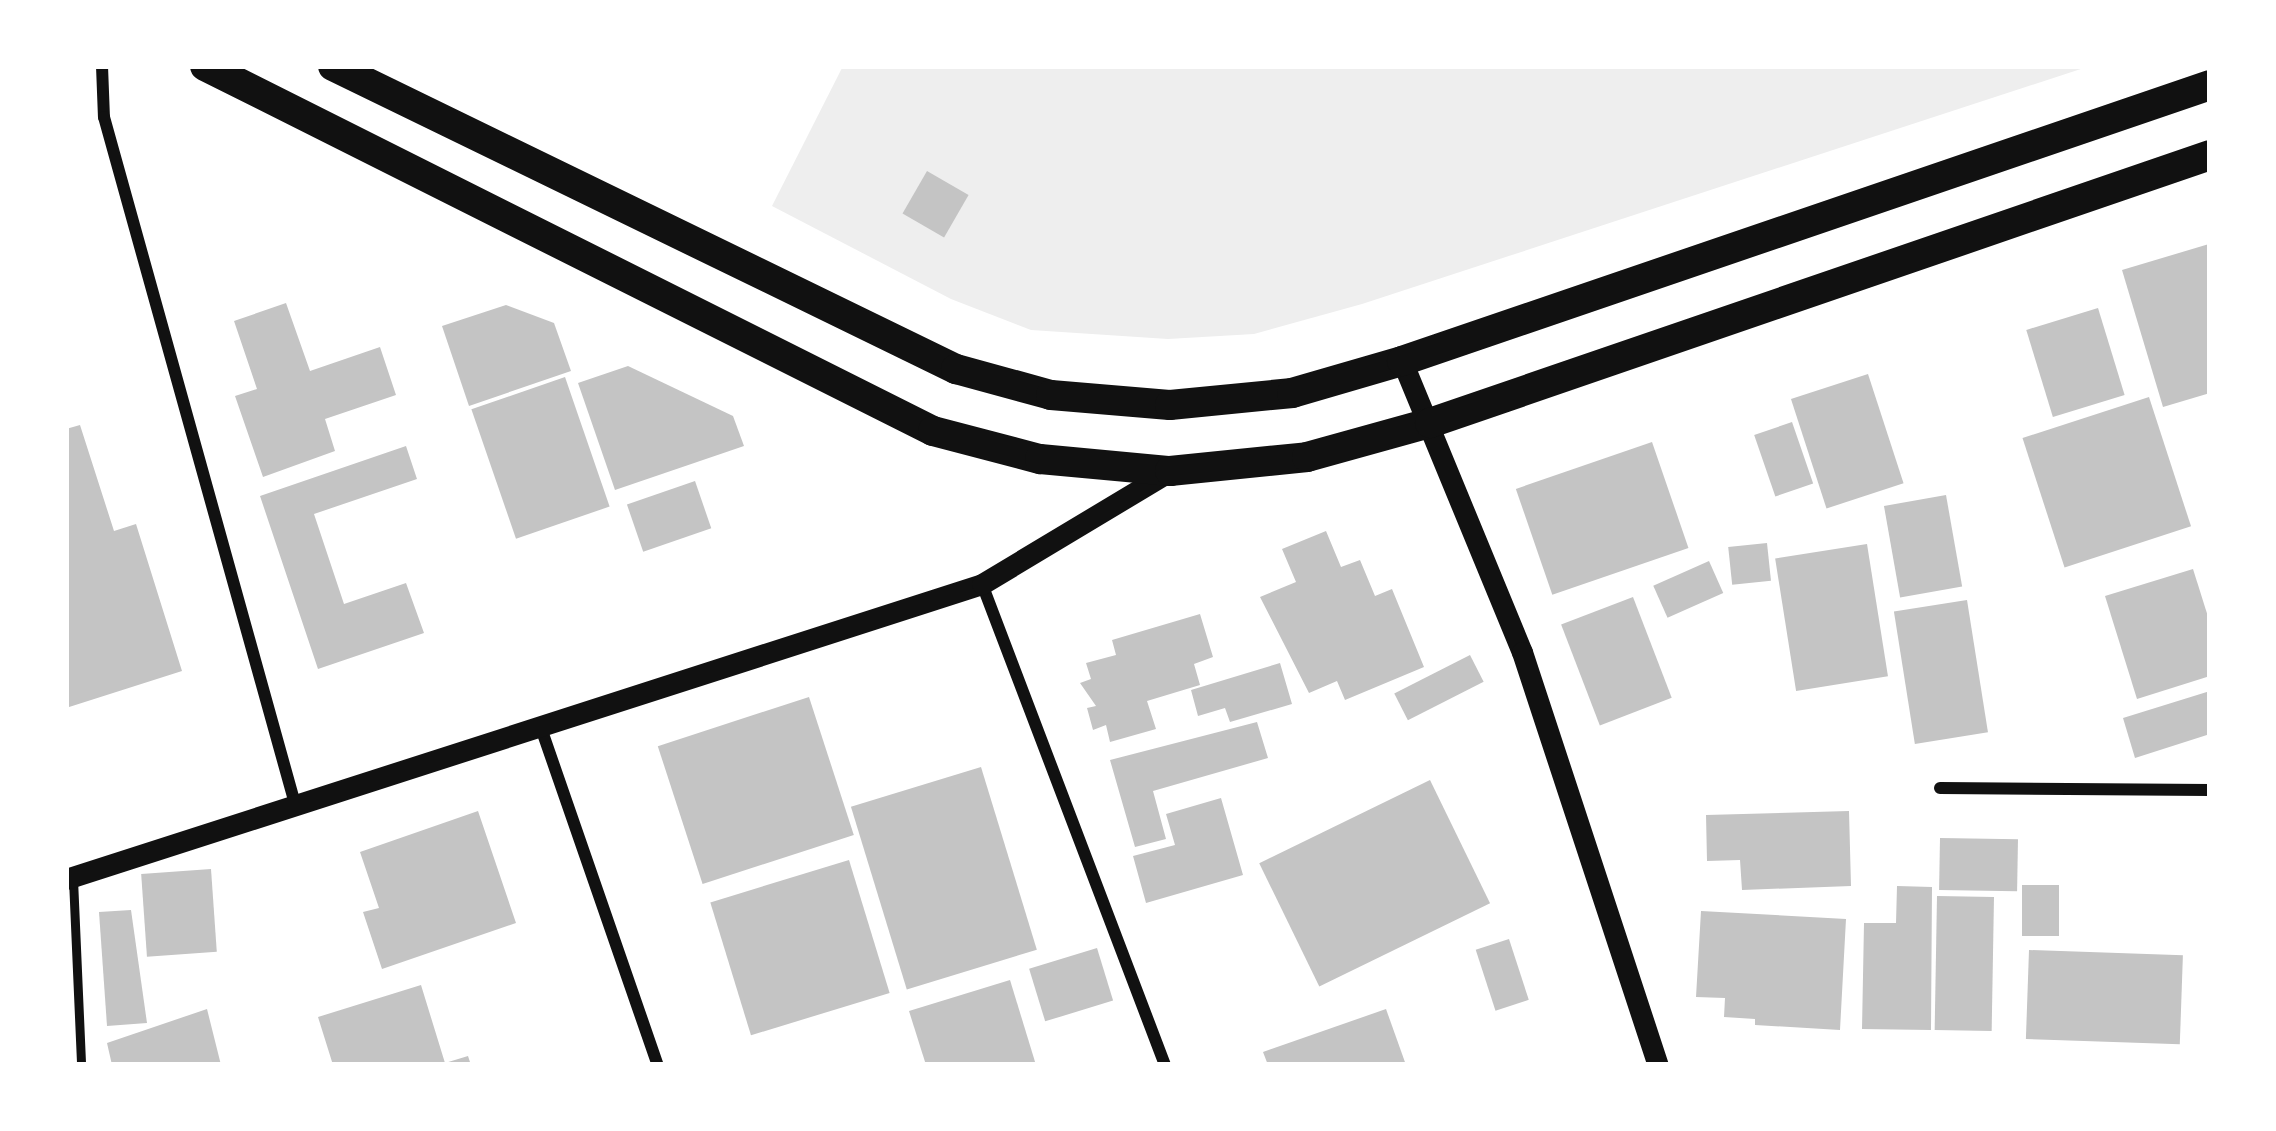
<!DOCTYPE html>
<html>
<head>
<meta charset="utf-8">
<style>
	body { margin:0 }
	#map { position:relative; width:2276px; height:1131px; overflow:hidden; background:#fff; font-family:Signika,sans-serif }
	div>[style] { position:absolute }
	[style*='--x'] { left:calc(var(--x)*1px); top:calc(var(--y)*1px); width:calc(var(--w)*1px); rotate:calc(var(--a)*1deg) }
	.green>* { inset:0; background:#eee }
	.building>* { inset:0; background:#c4c4c4; transform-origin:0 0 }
	.service>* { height:9px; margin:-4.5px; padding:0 4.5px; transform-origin:4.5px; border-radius:4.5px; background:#111 }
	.minor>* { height:12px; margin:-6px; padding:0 6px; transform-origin:6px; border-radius:6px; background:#111 }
	.tertiary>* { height:21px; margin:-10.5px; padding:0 10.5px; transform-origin:10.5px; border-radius:10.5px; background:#111 }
	.primary>* { height:30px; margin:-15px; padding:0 15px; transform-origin:15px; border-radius:15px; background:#111 }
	span { translate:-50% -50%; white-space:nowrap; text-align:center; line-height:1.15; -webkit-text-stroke:10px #fff; paint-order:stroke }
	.frame { position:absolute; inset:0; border:69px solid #fff; pointer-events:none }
</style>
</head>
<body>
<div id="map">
	<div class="green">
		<i style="clip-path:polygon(843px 66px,2090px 66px,1362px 304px,1254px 334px,1168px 339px,1031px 330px,951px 299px,772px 206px)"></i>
	</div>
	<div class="building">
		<i style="left:927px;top:171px;width:48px;height:49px;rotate:30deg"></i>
		<i style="clip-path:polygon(2209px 244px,2210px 393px,2163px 407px,2122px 270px)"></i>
		<i style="clip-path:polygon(286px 303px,310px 371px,380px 347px,396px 395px,325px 419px,335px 451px,263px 477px,235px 396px,257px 389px,234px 321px)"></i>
		<i style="clip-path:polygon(506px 305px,554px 323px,571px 371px,469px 406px,442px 326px)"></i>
		<i style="left:2098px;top:308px;width:91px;height:75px;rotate:73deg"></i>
		<i style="clip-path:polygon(628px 366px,733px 416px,744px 446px,615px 490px,578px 383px)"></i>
		<i style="left:1868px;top:374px;width:115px;height:81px;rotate:72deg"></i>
		<i style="left:565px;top:377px;width:137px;height:99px;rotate:71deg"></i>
		<i style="left:2149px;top:397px;width:136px;height:133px;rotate:72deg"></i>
		<i style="left:1792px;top:422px;width:65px;height:40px;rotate:71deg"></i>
		<i style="clip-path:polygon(80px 425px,114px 531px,136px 524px,182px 671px,66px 708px,66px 429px)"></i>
		<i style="left:1652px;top:442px;width:112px;height:144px;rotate:71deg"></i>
		<i style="clip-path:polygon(406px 446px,417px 479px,314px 514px,344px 604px,406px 583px,424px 633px,318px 669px,260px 496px)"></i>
		<i style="left:695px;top:481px;width:50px;height:72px;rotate:71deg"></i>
		<i style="left:1946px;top:495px;width:93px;height:63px;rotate:80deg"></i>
		<i style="clip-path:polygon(1326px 531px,1341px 567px,1360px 560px,1375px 596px,1392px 589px,1424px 667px,1345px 700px,1337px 681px,1309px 693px,1260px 597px,1296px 582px,1282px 549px)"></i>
		<i style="left:1767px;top:543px;width:38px;height:39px;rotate:84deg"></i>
		<i style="left:1867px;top:544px;width:134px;height:93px;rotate:81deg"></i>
		<i style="left:1709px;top:561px;width:35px;height:61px;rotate:66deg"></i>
		<i style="clip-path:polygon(2193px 569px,2210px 623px,2210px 676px,2137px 699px,2105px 596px)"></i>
		<i style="left:1633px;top:597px;width:108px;height:77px;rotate:69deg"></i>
		<i style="left:1967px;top:600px;width:134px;height:74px;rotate:81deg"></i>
		<i style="clip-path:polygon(1200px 614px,1213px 657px,1194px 664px,1200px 685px,1147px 701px,1156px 729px,1110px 742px,1106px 725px,1093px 730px,1087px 708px,1096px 706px,1080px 683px,1091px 679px,1086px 663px,1116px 655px,1112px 640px)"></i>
		<i style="left:1470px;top:655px;width:30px;height:85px;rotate:63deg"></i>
		<i style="clip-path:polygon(1280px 663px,1292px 704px,1230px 722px,1225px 708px,1198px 716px,1191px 690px)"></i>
		<i style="clip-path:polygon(2210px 691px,2210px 734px,2135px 758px,2123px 718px)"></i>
		<i style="left:809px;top:697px;width:145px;height:159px;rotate:72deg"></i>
		<i style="clip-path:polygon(1257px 722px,1268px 758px,1153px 791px,1166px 839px,1135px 847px,1110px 760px)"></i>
		<i style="left:981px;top:767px;width:191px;height:136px;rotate:73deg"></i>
		<i style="left:1430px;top:780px;width:137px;height:190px;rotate:64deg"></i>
		<i style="clip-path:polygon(1221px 798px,1243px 875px,1146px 903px,1133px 856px,1175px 845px,1166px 814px)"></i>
		<i style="clip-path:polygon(478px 811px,516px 923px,382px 969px,363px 912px,379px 908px,360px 852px)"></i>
		<i style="clip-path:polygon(1849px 811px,1851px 886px,1742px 890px,1740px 860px,1707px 861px,1706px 815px)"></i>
		<i style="left:1940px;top:838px;width:78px;height:52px;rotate:1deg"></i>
		<i style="left:849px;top:860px;width:139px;height:145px;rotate:73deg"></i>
		<i style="left:211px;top:869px;width:83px;height:70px;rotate:86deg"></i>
		<i style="left:2022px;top:885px;width:37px;height:51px"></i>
		<i style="clip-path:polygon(1897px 886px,1932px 887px,1931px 1030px,1862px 1029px,1864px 923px,1896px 923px)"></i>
		<i style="left:1937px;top:896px;width:57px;height:134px;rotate:1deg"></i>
		<i style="clip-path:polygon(131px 910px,147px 1023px,107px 1026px,99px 912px)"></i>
		<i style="clip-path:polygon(1701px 911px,1846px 919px,1840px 1030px,1755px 1025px,1755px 1019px,1724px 1017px,1725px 998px,1696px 997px)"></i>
		<i style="left:1509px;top:939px;width:64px;height:35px;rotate:72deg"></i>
		<i style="left:1097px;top:948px;width:55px;height:71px;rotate:73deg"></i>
		<i style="left:2029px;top:950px;width:154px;height:89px;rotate:2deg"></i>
		<i style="clip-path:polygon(1010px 980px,1036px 1065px,926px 1065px,909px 1011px)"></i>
		<i style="clip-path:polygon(421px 985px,445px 1063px,468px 1056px,471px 1065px,333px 1065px,318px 1017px)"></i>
		<i style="clip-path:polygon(207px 1009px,221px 1065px,112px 1065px,107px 1043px)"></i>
		<i style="clip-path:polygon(1386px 1009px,1406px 1065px,1268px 1065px,1263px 1052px)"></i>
	</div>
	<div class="service">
		<i style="--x:73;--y:879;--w:186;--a:87.5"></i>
	</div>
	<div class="minor">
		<i style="--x:102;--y:66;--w:51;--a:87.8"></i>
		<i style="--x:104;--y:117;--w:713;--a:74.46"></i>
		<i style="--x:982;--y:584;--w:515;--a:69.17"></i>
		<i style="--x:541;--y:728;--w:357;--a:70.9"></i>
		<i style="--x:1940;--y:788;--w:270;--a:0.4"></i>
	</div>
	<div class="tertiary">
		<i style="--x:1402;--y:361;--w:315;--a:67.6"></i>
		<i style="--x:1522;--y:652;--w:435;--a:71.8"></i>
		<i style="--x:66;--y:879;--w:962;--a:-17.85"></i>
		<i style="--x:982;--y:584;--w:219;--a:-31"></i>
	</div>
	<div class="primary">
		<i style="--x:205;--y:66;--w:814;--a:26.63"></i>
		<i style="--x:933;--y:431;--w:111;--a:14.7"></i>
		<i style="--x:1040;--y:459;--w:131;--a:5.3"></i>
		<i style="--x:1170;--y:471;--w:138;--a:-5.8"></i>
		<i style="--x:1307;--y:457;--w:128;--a:-15.5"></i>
		<i style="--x:1430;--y:423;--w:825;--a:-18.96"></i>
		<i style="--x:333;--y:66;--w:693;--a:25.94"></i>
		<i style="--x:956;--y:369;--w:98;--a:15.3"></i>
		<i style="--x:1051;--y:395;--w:119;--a:4.8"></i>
		<i style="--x:1170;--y:405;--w:123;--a:-5.6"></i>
		<i style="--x:1292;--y:393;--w:115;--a:-16.2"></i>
		<i style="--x:1402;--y:361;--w:854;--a:-18.86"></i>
	</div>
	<div class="frame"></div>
</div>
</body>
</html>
